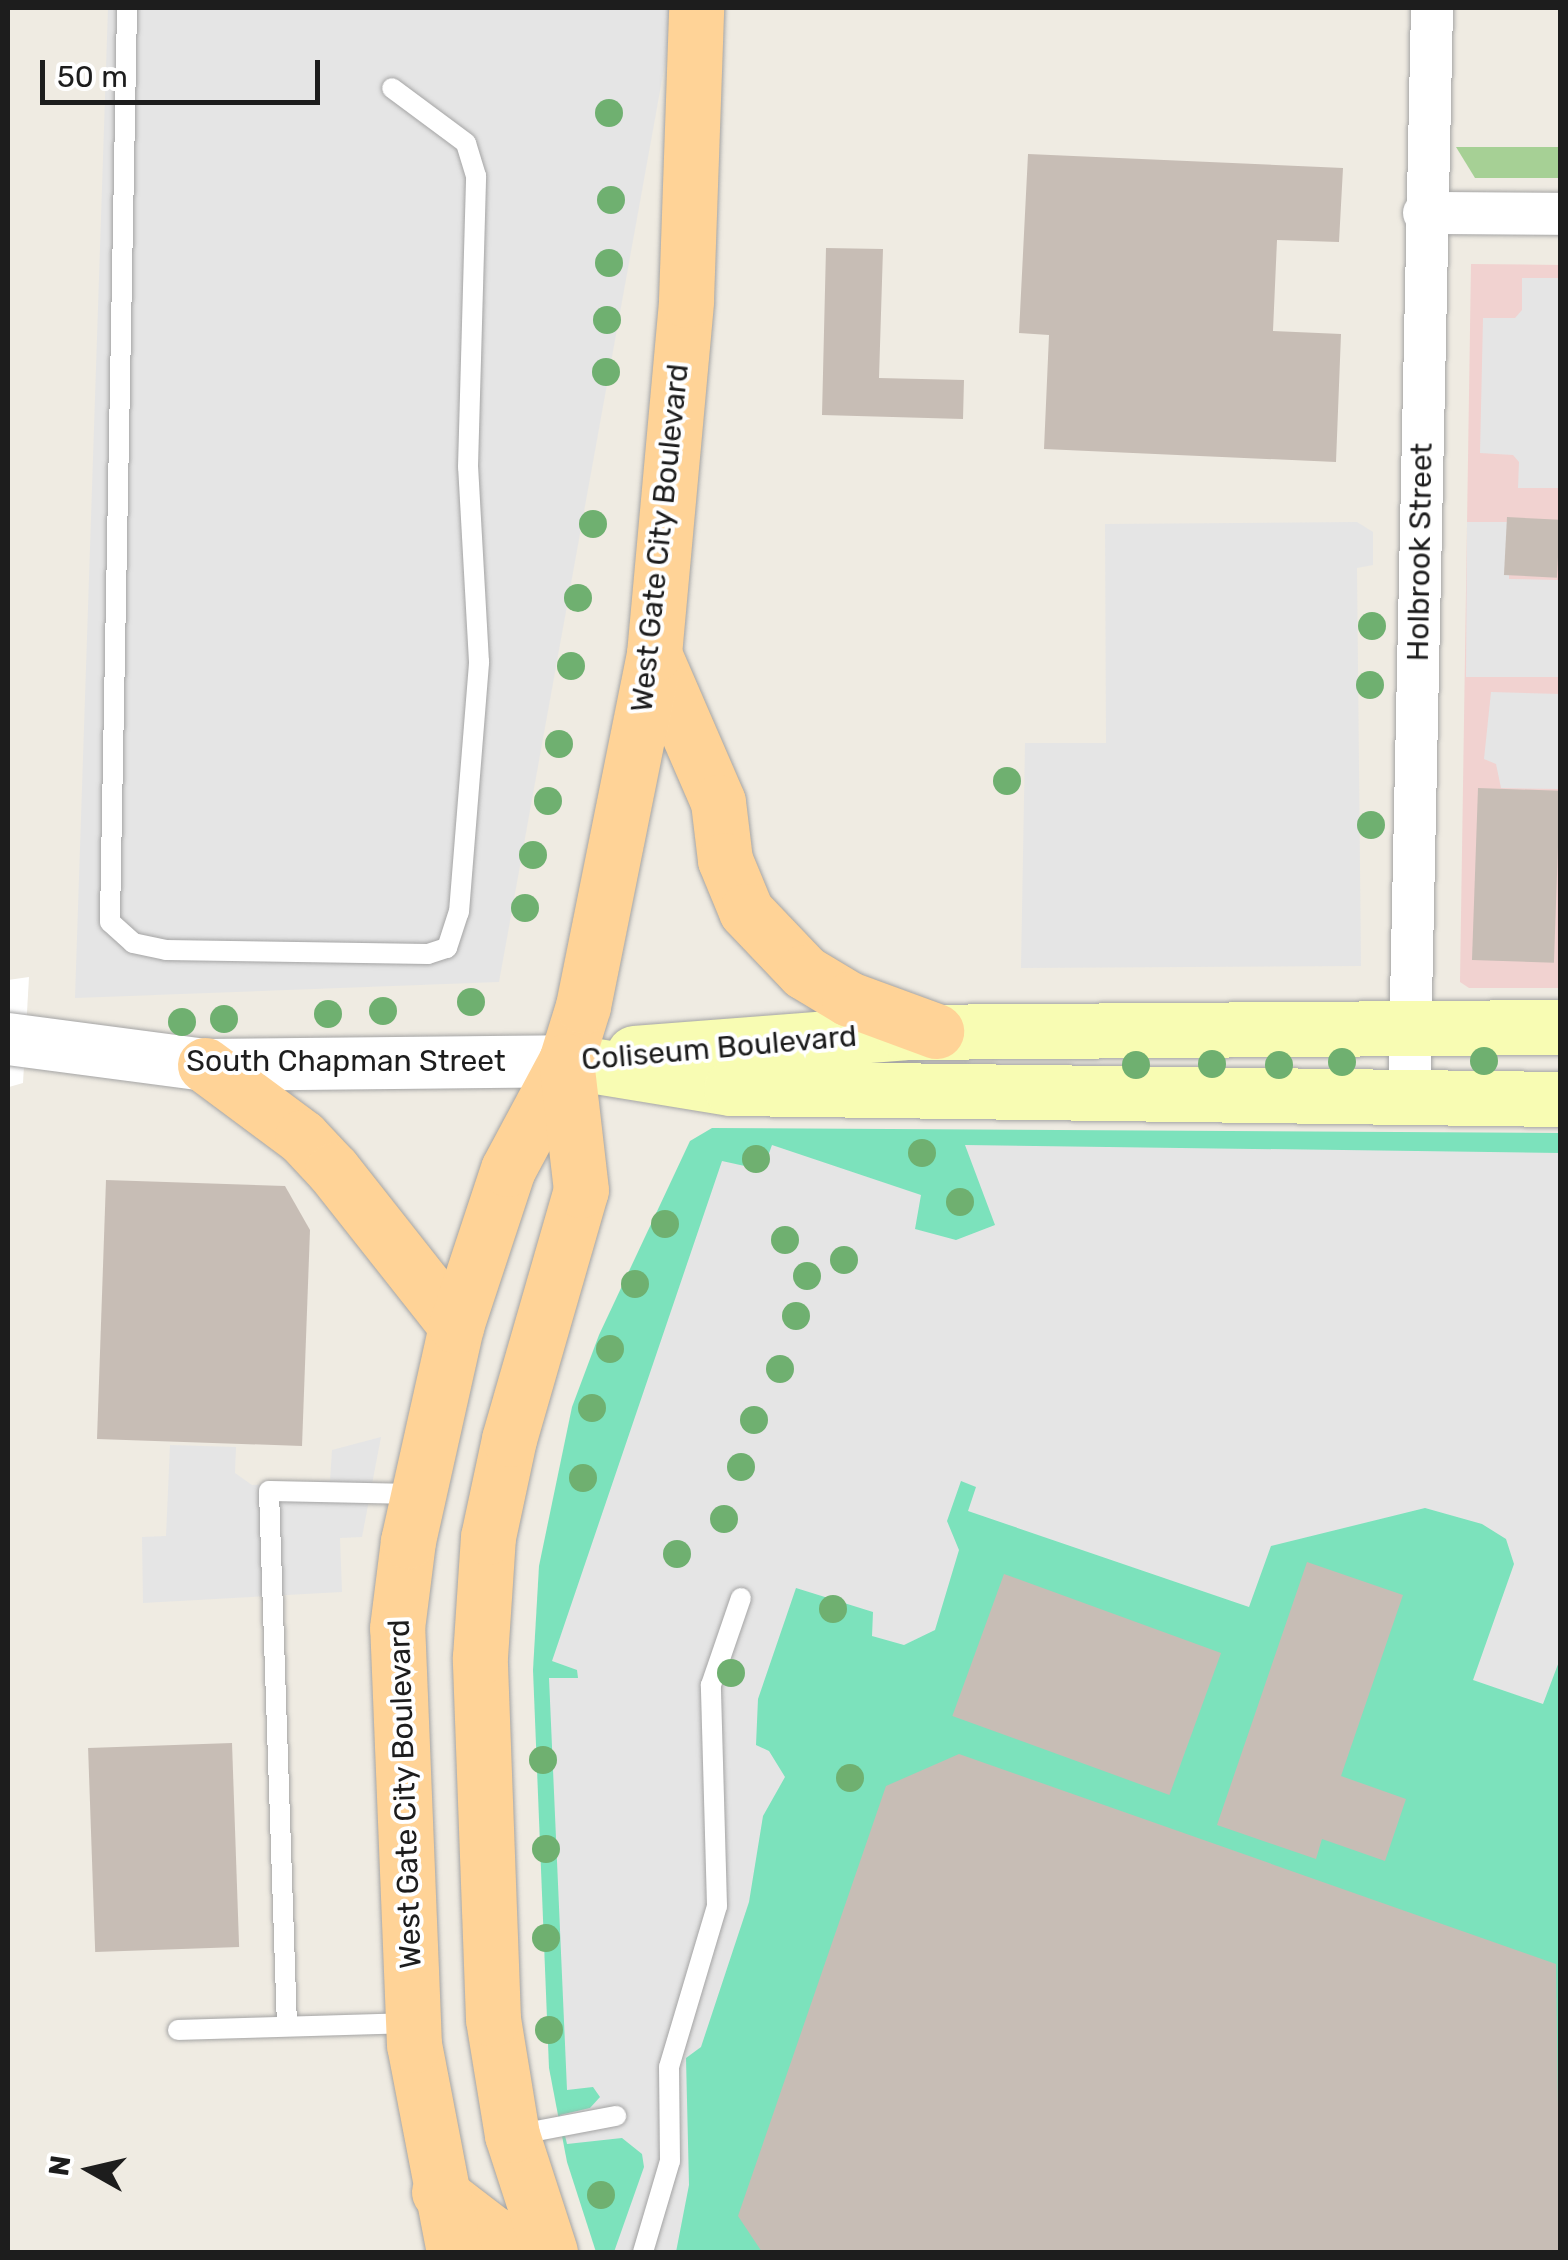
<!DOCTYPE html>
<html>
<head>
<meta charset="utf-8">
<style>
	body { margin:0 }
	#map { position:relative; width:1568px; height:2260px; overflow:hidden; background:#efebe2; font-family:Rubik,sans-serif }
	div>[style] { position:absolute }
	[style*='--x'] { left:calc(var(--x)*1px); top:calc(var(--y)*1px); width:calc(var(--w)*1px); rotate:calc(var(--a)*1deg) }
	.commercial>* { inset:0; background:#f1d2d0 }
	.forest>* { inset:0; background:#a6d095 }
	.pitch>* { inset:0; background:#7ce2bc }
	.parking>* { inset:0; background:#e5e5e5 }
	.pier>* { inset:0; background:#fff }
	.building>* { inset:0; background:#c7bdb5; transform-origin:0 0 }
	.roads { filter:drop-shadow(0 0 2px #a4a4a4) drop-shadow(0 0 2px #a4a4a4) }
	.service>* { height:20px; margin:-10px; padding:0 10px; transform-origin:10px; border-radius:10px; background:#fff }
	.minor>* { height:42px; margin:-21px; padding:0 21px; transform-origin:21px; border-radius:21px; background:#fff }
	.tertiary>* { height:52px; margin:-26px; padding:0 26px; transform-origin:26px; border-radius:26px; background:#fff }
	.secondary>* { height:55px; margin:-27.5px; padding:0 27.5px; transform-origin:27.5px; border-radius:27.5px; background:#f8fcb3 }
	.primary>* { height:55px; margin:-27.5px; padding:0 27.5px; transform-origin:27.5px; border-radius:27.5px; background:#ffd397 }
	.trees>* { width:28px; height:28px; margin:-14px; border-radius:50%; background:#6fb070 }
	span { translate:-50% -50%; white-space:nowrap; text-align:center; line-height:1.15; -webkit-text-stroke:8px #fff; paint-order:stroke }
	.street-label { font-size:30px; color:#1d1d1d }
	.frame { position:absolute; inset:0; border:10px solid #1d1d1d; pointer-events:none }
	.north { position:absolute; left:40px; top:2120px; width:100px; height:100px; -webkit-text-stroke:8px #fff; paint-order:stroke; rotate:278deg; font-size:28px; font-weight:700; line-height:40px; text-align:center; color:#1d1d1d }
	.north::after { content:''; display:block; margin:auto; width:35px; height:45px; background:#1d1d1d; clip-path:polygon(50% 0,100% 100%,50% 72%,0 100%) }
	.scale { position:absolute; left:40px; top:60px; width:280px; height:45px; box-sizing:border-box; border:5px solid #1d1d1d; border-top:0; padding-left:12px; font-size:30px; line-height:35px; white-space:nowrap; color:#1d1d1d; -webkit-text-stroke:8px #fff; paint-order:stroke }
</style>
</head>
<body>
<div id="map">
	<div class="commercial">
		<i style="clip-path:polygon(1471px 264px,1560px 265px,1560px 988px,1469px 988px,1460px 982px)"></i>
	</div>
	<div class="forest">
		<i style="clip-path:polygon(1456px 147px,1560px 147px,1560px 178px,1475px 178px)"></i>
	</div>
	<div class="pitch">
		<i style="clip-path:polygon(712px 1128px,1560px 1133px,1560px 2252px,596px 2252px,567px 2162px,549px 2068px,533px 1670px,539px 1566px,572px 1407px,599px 1335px,690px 1141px)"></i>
	</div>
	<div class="parking">
		<i style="clip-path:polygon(108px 8px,675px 8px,499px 982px,75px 998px)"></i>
		<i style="clip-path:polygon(1522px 278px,1560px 278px,1560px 488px,1518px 488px,1519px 462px,1513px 455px,1480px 453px,1483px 318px,1515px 318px,1522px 310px)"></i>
		<i style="clip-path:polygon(1357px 522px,1373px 532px,1373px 565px,1357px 568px,1361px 966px,1021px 968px,1025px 743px,1106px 743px,1105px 524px)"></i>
		<i style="clip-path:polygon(1467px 522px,1510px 522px,1509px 579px,1560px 580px,1560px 677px,1466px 677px)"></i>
		<i style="clip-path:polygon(1491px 692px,1560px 694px,1560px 789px,1501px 788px,1496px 764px,1484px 759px)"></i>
		<i style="clip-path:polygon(772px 1145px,921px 1195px,915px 1229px,956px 1240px,995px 1225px,965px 1145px,1560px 1153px,1560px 1659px,1543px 1704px,1473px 1680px,1514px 1564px,1506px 1539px,1482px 1524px,1425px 1508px,1271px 1546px,1249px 1607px,968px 1511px,976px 1487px,961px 1481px,947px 1521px,959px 1550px,935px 1630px,904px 1645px,872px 1636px,873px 1612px,796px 1588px,758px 1699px,756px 1745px,769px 1751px,785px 1777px,763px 1816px,749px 1902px,701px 2047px,686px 2058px,689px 2185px,676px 2252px,614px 2252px,644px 2167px,642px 2154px,622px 2138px,567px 2144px,560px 2115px,590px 2108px,600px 2097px,593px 2087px,567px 2090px,549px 1678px,578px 1678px,577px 1670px,552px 1661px,722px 1161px,763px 1170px)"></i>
		<i style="clip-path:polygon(381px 1437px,362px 1537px,340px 1538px,342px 1592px,143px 1603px,142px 1537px,166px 1536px,170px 1445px,236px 1447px,235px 1473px,252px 1485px,330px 1481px,332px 1450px)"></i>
	</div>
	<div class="pier">
		<i style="clip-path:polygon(29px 977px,23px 1083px,9px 1087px,8px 980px)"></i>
	</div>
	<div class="building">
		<i style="clip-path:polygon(1028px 154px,1343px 168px,1339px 242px,1277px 240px,1273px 331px,1341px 334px,1336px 462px,1044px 449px,1049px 335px,1019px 333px)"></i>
		<i style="clip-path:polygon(826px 248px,883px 249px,879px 378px,964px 380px,963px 419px,822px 415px)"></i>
		<i style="left:1507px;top:517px;width:53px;height:58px;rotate:3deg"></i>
		<i style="left:1478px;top:788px;width:82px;height:172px;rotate:2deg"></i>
		<i style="clip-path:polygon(106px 1180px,285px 1186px,310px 1230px,302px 1446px,97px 1439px)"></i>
		<i style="clip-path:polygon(1307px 1562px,1403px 1595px,1341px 1776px,1406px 1799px,1385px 1861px,1322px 1839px,1316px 1859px,1217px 1825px)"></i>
		<i style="left:1004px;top:1574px;width:231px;height:151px;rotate:20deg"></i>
		<i style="left:232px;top:1743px;width:204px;height:144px;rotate:88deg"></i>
		<i style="clip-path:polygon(959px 1754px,1556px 1964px,1560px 2252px,762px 2252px,738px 2216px,886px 1786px)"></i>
	</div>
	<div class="roads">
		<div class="service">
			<i style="--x:127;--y:8;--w:914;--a:91.07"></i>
			<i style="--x:110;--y:922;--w:31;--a:42"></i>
			<i style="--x:133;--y:943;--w:34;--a:12"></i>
			<i style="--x:166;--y:950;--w:262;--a:0.9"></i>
			<i style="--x:428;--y:954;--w:20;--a:-18"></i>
			<i style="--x:447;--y:948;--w:38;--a:-72"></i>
			<i style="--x:459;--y:912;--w:251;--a:-85.4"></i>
			<i style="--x:479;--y:662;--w:195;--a:-93.2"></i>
			<i style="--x:468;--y:467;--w:291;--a:-88.4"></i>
			<i style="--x:476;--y:176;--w:34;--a:-107"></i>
			<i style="--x:466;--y:143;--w:92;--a:-143.4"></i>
			<i style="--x:287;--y:2026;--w:535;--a:-91.93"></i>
			<i style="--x:269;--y:1491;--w:147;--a:1.2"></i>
			<i style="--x:178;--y:2030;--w:233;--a:-1.7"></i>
			<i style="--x:515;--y:2135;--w:103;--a:-10.7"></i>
			<i style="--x:643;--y:2252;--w:95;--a:-73.5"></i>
			<i style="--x:670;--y:2161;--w:94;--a:-90.6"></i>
			<i style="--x:669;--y:2067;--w:168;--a:-73.4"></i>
			<i style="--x:717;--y:1906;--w:221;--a:-91.6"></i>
			<i style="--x:711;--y:1685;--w:92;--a:-71"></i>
		</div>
		<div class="minor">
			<i style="--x:1424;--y:213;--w:136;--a:0.4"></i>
			<i style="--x:1409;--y:1096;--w:1088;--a:-88.79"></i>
		</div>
		<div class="tertiary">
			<i style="--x:8;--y:1039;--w:199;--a:7.5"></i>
			<i style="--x:205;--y:1065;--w:361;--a:-0.6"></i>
		</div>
		<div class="secondary">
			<i style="--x:634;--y:1053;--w:271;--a:-4.4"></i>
			<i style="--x:904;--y:1032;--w:656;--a:-0.44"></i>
			<i style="--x:566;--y:1061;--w:167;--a:9.3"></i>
			<i style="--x:731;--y:1088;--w:829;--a:0.76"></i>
		</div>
		<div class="primary">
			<i style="--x:654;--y:654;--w:161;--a:66.6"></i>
			<i style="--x:718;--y:802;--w:58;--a:83.1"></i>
			<i style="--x:725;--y:860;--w:55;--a:67.6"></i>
			<i style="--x:746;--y:911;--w:84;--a:46.4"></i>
			<i style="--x:804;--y:972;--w:52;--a:31"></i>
			<i style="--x:849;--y:999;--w:93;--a:20.2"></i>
			<i style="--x:205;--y:1065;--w:121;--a:36.6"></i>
			<i style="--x:302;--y:1137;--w:45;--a:46.8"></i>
			<i style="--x:333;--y:1170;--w:199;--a:51.7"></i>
			<i style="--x:439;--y:2192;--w:66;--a:37.6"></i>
			<i style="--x:491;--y:2232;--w:21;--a:71"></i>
			<i style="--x:454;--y:2252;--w:211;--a:-100.9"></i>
			<i style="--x:414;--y:2045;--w:417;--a:-92.3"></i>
			<i style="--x:397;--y:1628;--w:88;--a:-82.8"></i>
			<i style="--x:408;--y:1541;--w:220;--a:-77.4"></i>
			<i style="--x:456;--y:1326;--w:165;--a:-71.7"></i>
			<i style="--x:508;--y:1169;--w:123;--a:-61.8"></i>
			<i style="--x:566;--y:1061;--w:58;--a:-72.8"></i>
			<i style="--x:583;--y:1006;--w:359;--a:-78.6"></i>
			<i style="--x:654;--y:654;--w:355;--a:-84.8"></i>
			<i style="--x:686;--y:300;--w:292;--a:-88"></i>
			<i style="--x:550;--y:2252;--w:123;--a:-108"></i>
			<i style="--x:512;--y:2135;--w:118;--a:-99.3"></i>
			<i style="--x:493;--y:2019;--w:362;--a:-92.1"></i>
			<i style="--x:480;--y:1657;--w:120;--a:-86.2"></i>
			<i style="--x:488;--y:1537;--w:100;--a:-77.9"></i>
			<i style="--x:509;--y:1439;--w:259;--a:-73.9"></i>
			<i style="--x:581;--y:1190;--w:130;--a:-96.6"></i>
		</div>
	</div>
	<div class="trees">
		<i style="left:609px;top:113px"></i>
		<i style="left:611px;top:200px"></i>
		<i style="left:609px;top:263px"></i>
		<i style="left:607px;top:320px"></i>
		<i style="left:606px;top:372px"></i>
		<i style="left:593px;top:524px"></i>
		<i style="left:578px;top:598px"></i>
		<i style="left:1372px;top:626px"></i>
		<i style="left:571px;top:666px"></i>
		<i style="left:1370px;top:685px"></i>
		<i style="left:559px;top:744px"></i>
		<i style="left:1007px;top:781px"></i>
		<i style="left:548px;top:801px"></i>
		<i style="left:1371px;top:825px"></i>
		<i style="left:533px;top:855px"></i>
		<i style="left:525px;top:908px"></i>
		<i style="left:471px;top:1002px"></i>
		<i style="left:383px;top:1011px"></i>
		<i style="left:328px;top:1014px"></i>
		<i style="left:224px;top:1019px"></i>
		<i style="left:182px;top:1022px"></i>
		<i style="left:1484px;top:1061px"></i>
		<i style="left:1342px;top:1062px"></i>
		<i style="left:1212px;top:1064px"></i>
		<i style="left:1136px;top:1065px"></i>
		<i style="left:1279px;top:1065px"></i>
		<i style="left:922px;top:1153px"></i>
		<i style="left:756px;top:1159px"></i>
		<i style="left:960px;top:1202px"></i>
		<i style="left:665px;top:1224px"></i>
		<i style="left:785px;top:1240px"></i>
		<i style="left:844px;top:1260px"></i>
		<i style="left:807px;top:1276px"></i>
		<i style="left:635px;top:1284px"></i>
		<i style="left:796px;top:1316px"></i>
		<i style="left:610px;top:1349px"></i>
		<i style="left:780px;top:1369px"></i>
		<i style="left:592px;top:1408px"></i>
		<i style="left:754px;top:1420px"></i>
		<i style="left:741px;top:1467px"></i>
		<i style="left:583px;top:1478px"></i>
		<i style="left:724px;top:1519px"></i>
		<i style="left:677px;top:1554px"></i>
		<i style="left:833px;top:1609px"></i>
		<i style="left:731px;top:1673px"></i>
		<i style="left:543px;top:1760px"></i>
		<i style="left:850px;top:1778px"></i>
		<i style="left:546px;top:1849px"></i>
		<i style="left:546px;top:1938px"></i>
		<i style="left:549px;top:2030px"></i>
		<i style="left:601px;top:2195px"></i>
	</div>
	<div class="street-label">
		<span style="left:660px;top:538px;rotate:-84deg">West Gate City Boulevard</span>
		<span style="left:1420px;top:552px;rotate:-89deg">Holbrook Street</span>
		<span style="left:719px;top:1048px;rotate:-5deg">Coliseum Boulevard</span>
		<span style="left:346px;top:1061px">South Chapman Street</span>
		<span style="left:405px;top:1794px;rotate:-92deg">West Gate City Boulevard</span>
	</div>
	<div class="frame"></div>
	<div class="north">N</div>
	<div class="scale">50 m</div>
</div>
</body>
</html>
